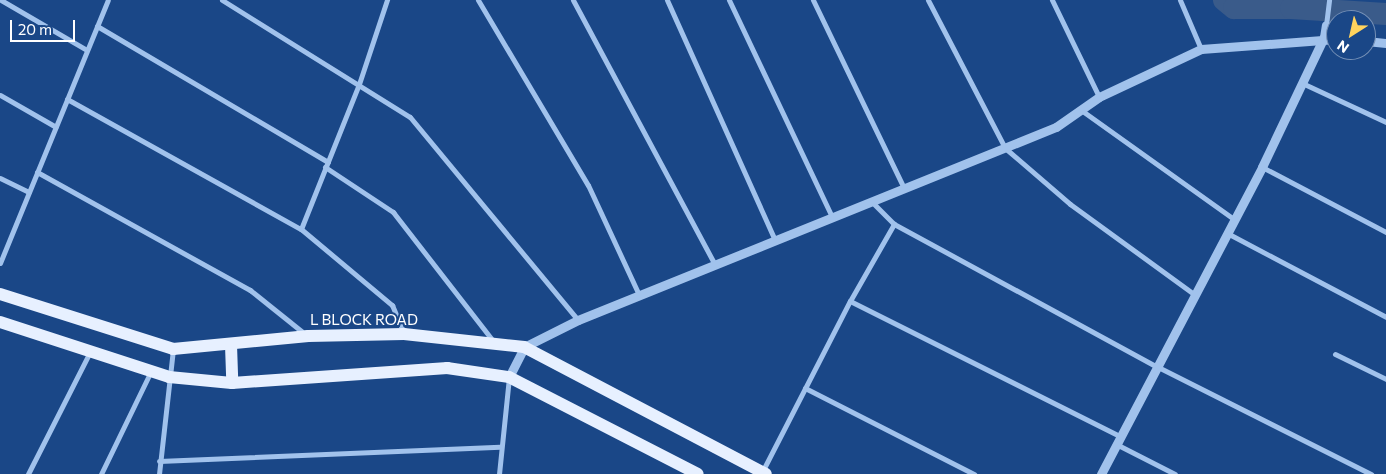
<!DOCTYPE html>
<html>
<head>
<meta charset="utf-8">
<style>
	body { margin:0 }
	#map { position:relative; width:1386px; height:474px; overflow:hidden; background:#1a4787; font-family:Commissioner,sans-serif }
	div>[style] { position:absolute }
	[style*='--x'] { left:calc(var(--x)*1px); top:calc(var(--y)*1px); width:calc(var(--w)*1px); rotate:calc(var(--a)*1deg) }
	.canal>* { height:22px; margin:-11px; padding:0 11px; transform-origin:11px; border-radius:11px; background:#3a5b8a }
	.minor>* { height:5px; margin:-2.5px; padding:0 2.5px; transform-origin:2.5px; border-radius:2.5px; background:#a1c2ec }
	.tertiary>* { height:9px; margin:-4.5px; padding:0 4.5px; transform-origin:4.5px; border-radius:4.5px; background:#a1c2ec }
	.primary>* { height:12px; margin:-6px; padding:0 6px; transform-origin:6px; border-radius:6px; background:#e7f0ff }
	span { translate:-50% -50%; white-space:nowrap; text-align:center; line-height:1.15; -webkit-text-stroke:4px #1a4787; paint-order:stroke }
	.street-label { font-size:15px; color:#fff }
	.north { position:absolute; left:1326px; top:10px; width:50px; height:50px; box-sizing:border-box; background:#1a4787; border:1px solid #7691b7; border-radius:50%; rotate:215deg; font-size:14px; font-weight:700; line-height:20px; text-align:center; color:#fff }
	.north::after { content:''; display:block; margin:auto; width:18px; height:22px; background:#ffd35d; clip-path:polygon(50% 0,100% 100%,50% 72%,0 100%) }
	.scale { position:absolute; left:10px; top:20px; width:65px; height:22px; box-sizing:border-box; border:2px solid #fff; border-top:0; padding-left:6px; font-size:15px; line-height:18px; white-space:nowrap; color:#fff; -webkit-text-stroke:4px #1a4787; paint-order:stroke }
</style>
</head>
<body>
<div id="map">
	<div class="canal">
		<i style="--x:1224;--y:0;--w:13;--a:39"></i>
		<i style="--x:1234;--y:8;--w:57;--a:0"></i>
		<i style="--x:1291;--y:8;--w:95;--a:3.6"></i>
	</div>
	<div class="minor">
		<i style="--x:1;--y:0;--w:99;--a:30.2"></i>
		<i style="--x:222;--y:0;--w:221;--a:31.9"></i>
		<i style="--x:410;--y:117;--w:264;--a:50.4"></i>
		<i style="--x:478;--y:0;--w:215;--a:59.3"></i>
		<i style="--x:588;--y:185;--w:121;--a:65.1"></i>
		<i style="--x:573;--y:0;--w:301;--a:61.8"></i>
		<i style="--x:667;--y:0;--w:263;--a:65.8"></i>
		<i style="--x:729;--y:0;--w:240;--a:64.6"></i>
		<i style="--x:813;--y:0;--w:209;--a:64.2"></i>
		<i style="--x:928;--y:0;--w:167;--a:62.5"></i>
		<i style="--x:1005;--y:148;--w:86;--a:40.7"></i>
		<i style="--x:1070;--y:204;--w:153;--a:36"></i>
		<i style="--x:1052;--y:0;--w:108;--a:64.1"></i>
		<i style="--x:1180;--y:0;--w:53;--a:66.8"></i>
		<i style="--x:1326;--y:25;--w:25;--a:-83"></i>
		<i style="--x:97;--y:26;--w:268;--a:30.5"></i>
		<i style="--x:1302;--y:83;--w:93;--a:24.9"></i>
		<i style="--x:0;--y:95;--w:64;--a:29.7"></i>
		<i style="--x:67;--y:99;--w:268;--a:29.1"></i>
		<i style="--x:301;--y:229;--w:119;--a:39.9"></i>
		<i style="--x:392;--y:305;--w:30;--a:67"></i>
		<i style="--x:1081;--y:110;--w:188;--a:35.5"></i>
		<i style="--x:325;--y:167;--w:82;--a:33.5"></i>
		<i style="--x:393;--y:212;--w:163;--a:52.2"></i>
		<i style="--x:1262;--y:167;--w:140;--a:27.7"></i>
		<i style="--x:37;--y:172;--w:244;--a:29"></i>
		<i style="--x:250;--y:290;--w:70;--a:38.7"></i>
		<i style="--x:0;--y:178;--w:32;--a:26"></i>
		<i style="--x:872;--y:202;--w:31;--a:45"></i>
		<i style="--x:894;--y:224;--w:298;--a:28.5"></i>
		<i style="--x:1156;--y:366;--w:241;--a:26.7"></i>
		<i style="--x:301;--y:229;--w:156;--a:-68.2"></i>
		<i style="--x:359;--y:84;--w:89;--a:-71.6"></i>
		<i style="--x:1227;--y:233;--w:180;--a:27.8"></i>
		<i style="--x:0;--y:263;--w:284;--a:-67.7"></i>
		<i style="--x:850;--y:301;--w:89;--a:-60.3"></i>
		<i style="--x:1335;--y:354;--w:57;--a:26.1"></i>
		<i style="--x:805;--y:388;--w:190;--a:27"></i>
		<i style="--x:1116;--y:444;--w:66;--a:27"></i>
		<i style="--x:159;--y:461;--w:341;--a:-2.4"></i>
		<i style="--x:762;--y:472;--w:192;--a:-62.8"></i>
		<i style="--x:850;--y:301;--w:302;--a:26.6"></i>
		<i style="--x:28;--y:474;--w:137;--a:-63.1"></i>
		<i style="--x:101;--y:474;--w:112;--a:-64.1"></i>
		<i style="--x:159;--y:474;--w:125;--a:-83.6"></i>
		<i style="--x:499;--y:474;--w:97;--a:-84.1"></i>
	</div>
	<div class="tertiary">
		<i style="--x:1366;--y:41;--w:20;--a:6"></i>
		<i style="--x:509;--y:377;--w:34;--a:-63"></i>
		<i style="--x:524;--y:347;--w:60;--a:-26.6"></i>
		<i style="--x:578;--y:320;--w:515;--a:-21.99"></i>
		<i style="--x:1056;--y:127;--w:52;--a:-34.9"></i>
		<i style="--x:1099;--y:97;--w:113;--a:-25.2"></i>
		<i style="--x:1201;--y:49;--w:135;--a:-4.2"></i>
		<i style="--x:1101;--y:474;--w:347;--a:-62.3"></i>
		<i style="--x:1262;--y:167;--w:144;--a:-64.5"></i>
		<i style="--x:1324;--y:37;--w:12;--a:-81"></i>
	</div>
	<div class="primary">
		<i style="--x:0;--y:294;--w:182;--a:17.6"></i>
		<i style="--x:173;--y:349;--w:136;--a:-5.5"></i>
		<i style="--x:308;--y:336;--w:96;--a:-1.2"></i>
		<i style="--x:404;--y:334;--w:121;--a:6.2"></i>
		<i style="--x:524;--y:347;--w:273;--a:27.7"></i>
		<i style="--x:0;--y:322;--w:178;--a:18"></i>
		<i style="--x:169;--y:377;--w:63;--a:5.4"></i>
		<i style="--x:232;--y:383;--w:216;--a:-4"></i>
		<i style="--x:447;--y:368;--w:63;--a:8.3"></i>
		<i style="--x:509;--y:377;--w:212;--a:27.2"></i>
		<i style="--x:231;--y:345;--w:38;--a:88"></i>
	</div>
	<div class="street-label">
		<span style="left:364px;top:320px">L BLOCK ROAD</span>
	</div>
	<div class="north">N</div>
	<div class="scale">20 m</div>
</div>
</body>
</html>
